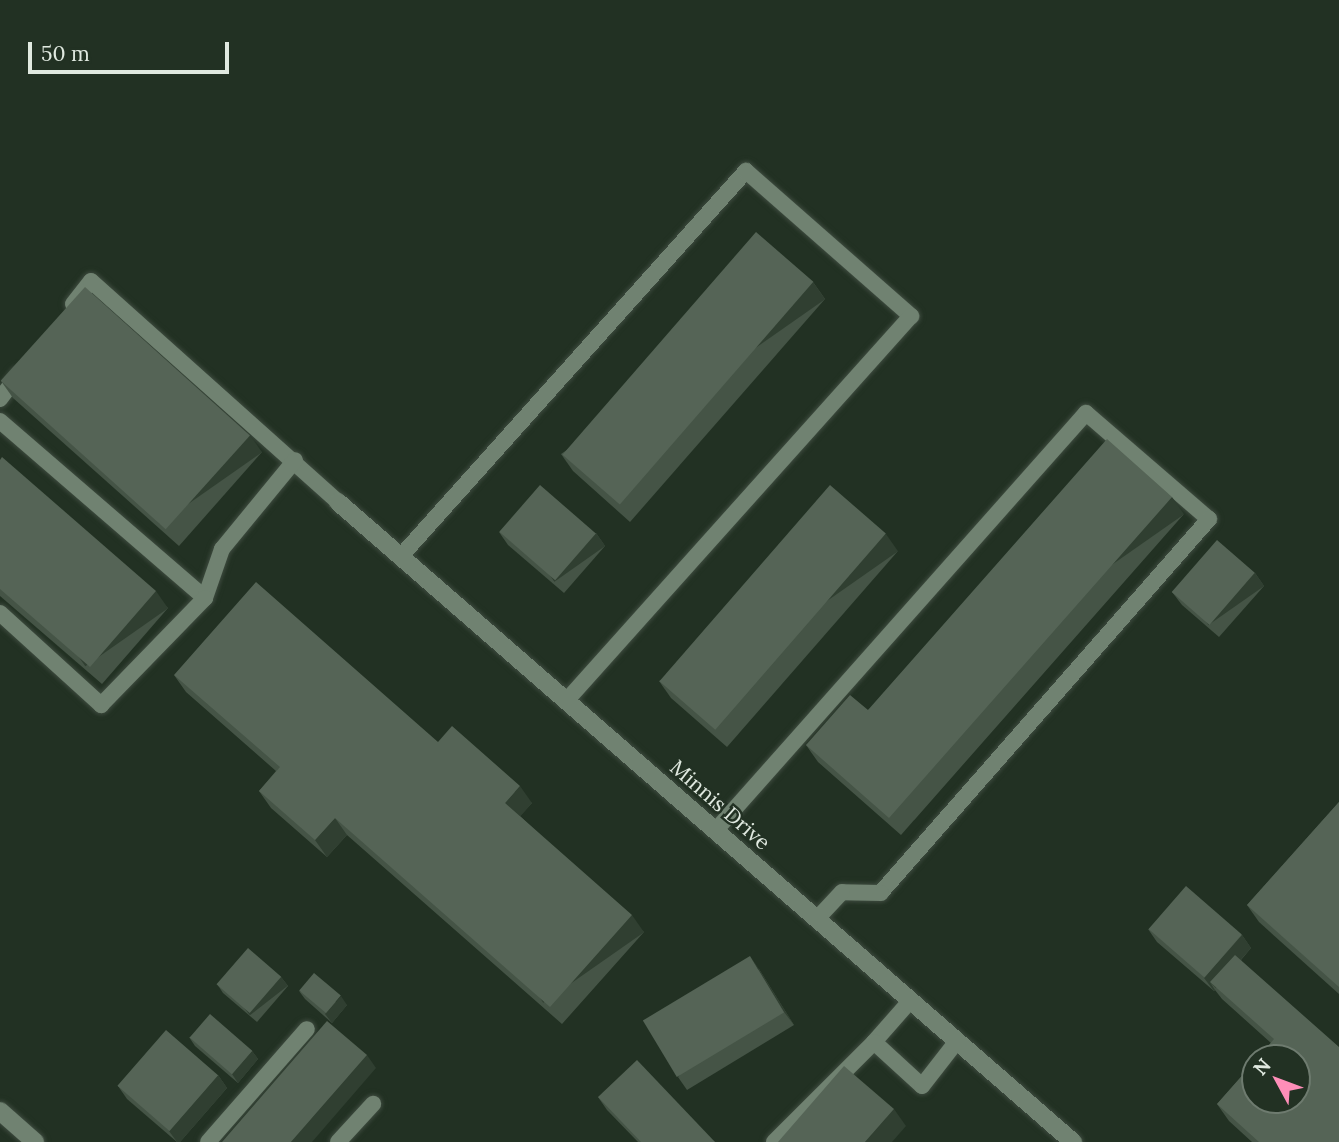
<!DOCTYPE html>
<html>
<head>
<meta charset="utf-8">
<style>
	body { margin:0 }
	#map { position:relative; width:1339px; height:1142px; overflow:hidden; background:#223123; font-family:Lora,serif }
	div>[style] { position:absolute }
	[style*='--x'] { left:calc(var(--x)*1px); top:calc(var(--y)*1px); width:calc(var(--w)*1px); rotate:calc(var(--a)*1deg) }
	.roads { filter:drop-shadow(0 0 2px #3e4b3f) drop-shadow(0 0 2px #3e4b3f) }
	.service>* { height:16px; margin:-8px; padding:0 8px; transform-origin:8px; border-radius:8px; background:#708271 }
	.minor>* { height:18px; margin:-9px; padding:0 9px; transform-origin:9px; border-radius:9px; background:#708271 }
	.wall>* { inset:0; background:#455446 }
	.shaded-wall>* { inset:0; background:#303f31; transform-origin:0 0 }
	.building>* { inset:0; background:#556456; transform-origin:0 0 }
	span { translate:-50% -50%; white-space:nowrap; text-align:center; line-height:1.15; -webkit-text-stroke:5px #223123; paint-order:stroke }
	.street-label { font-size:21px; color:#e0e9e0 }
	.north { position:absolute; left:1241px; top:1044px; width:70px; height:70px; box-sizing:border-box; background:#223123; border:2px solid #6e7b6f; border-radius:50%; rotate:311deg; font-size:19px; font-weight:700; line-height:28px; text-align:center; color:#e0e9e0 }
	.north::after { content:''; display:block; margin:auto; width:24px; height:32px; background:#ff8eb9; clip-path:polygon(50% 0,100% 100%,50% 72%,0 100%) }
	.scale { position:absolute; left:28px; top:42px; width:201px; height:32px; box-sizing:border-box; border:4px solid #e0e9e0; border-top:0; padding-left:9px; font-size:21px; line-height:24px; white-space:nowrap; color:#e0e9e0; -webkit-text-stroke:5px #223123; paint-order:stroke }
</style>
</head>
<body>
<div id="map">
	<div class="roads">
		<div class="service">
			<i style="--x:73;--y:304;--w:29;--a:-52"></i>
			<i style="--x:91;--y:281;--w:331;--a:41.8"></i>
			<i style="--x:0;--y:399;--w:30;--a:-53"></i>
			<i style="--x:0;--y:421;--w:271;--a:40.8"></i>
			<i style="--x:205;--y:598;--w:52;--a:-70.9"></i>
			<i style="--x:222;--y:549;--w:115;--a:-50.6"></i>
			<i style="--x:401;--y:556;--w:517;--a:-48.14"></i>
			<i style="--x:746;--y:171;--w:220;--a:41.3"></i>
			<i style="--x:911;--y:316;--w:517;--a:131.86"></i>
			<i style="--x:0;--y:613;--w:137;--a:42.3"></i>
			<i style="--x:101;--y:705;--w:149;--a:-45.8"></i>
			<i style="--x:715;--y:831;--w:559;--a:-48.41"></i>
			<i style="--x:1086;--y:413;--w:162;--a:40.8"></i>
			<i style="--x:1209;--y:519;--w:497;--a:131.3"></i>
			<i style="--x:881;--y:893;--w:39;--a:-179"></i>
			<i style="--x:842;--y:892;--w:37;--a:133"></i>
			<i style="--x:874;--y:1042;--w:55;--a:-48.7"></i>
			<i style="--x:208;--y:1142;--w:150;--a:-48.8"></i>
			<i style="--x:338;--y:1142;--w:52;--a:-47.4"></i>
			<i style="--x:774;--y:1142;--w:141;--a:-45"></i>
			<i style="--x:874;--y:1042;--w:65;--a:42.5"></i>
			<i style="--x:922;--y:1086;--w:57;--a:-52.1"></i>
		</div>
		<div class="minor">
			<i style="--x:338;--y:502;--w:975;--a:41.05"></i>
			<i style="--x:0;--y:1111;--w:47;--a:41.5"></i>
		</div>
	</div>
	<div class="wall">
		<i style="clip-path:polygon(813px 282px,825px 299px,630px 522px,573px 471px,561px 454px)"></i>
		<i style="clip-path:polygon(1px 381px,262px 452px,179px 546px,13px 398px)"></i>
		<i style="clip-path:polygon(0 460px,168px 608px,102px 684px,0 596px)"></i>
		<i style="clip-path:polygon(1184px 514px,901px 835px,818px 762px,806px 745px,868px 710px)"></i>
		<i style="clip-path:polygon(499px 532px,596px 533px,605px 546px,564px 593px,508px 545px)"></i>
		<i style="clip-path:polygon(898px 551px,727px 747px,671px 698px,659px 681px)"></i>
		<i style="clip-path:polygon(1255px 573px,1264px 586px,1219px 637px,1182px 605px,1172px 592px)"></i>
		<i style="clip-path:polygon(174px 675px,438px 742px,532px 803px,520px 816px,644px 932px,562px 1024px,347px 835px,327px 857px,271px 808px,259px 791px,276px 771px,186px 692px)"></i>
		<i style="clip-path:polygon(1339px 802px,1339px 994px,1259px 922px,1247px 905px)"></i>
		<i style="clip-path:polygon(1148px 929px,1242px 935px,1251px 948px,1241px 960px,1339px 1142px,1252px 1142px,1229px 1121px,1217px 1104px,1271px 1043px,1222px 999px,1215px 990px,1214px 991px,1157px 942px)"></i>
		<i style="clip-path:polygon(759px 969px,794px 1025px,687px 1090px,678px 1077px)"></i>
		<i style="clip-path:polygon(281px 977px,288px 986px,257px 1022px,223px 993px,217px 984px)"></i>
		<i style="clip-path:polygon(299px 991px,347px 1005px,332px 1023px,305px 999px)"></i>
		<i style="clip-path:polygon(189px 1037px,252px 1051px,258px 1059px,238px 1083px,195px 1046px)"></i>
		<i style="clip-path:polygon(218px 1075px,227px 1088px,180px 1142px,177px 1142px,127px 1099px,118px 1086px)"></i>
		<i style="clip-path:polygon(598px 1097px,715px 1142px,638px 1142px,607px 1110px)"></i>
	</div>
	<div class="shaded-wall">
		<i style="left:813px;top:282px;width:21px;height:296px;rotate:55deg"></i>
		<i style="left:250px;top:435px;width:21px;height:125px;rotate:55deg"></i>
		<i style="left:1172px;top:497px;width:21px;height:428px;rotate:55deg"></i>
		<i style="left:596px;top:533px;width:16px;height:62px;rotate:55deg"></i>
		<i style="left:886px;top:534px;width:21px;height:259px;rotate:55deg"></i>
		<i style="left:1255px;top:573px;width:16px;height:68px;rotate:55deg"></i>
		<i style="left:156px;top:591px;width:21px;height:101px;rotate:55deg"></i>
		<i style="clip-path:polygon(520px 786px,532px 803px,517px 820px,505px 803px)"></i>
		<i style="clip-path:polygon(335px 818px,347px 835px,327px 857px,315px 840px)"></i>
		<i style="left:632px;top:915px;width:21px;height:123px;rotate:55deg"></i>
		<i style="clip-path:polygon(1242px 935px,1251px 948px,1216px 988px,1210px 982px,1215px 990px,1214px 991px,1204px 978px)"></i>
		<i style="clip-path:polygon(750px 956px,759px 969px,794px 1025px,784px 1012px)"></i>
		<i style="left:281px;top:977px;width:11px;height:48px;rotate:52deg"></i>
		<i style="clip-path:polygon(341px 996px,347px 1005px,332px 1023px,325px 1014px)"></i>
		<i style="clip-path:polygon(252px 1051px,258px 1059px,238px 1083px,232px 1074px)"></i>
		<i style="clip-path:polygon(367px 1055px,376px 1068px,312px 1142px,291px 1142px)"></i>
		<i style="clip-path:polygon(218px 1075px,227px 1088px,180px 1142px,177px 1142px,169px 1131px)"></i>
		<i style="clip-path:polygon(894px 1109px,906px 1126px,892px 1142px,865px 1142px)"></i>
	</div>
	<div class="building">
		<i style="left:756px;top:232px;width:76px;height:295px;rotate:41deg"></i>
		<i style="left:85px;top:287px;width:222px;height:126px;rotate:42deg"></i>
		<i style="clip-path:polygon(1107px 439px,1172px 497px,889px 818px,806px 745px,850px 695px,868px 710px)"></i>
		<i style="clip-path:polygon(2px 457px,156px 591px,90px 667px,0 589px,0 460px)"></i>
		<i style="left:540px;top:485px;width:74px;height:62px;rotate:41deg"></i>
		<i style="left:830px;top:485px;width:74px;height:260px;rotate:41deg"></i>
		<i style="left:1217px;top:540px;width:50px;height:69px;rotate:41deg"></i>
		<i style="clip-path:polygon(256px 582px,438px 742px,452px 726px,520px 786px,505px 803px,632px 915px,550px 1007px,335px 818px,315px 840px,259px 791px,280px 767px,174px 675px)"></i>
		<i style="clip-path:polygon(1339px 802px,1339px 987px,1247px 905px)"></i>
		<i style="left:1186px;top:886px;width:74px;height:57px;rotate:41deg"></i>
		<i style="left:248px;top:948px;width:44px;height:48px;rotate:41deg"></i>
		<i style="clip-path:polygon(1235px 955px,1339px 1047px,1339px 1142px,1259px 1142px,1217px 1104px,1255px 1061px,1255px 1100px,1297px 1100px,1297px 1058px,1258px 1058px,1274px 1039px,1210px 982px)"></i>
		<i style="left:750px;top:956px;width:66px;height:125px;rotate:59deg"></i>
		<i style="left:314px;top:973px;width:35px;height:23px;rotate:40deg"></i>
		<i style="left:210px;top:1014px;width:56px;height:31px;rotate:41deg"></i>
		<i style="clip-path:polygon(327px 1021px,367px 1055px,291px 1142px,222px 1142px)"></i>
		<i style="left:166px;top:1030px;width:69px;height:74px;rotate:41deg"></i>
		<i style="clip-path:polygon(637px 1060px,715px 1142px,641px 1142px,598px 1097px)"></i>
		<i style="clip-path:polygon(844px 1066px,894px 1109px,865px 1142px,778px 1142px)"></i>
	</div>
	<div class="street-label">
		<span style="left:720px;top:805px;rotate:41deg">Minnis Drive</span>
	</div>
	<div class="north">N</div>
	<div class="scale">50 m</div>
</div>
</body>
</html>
